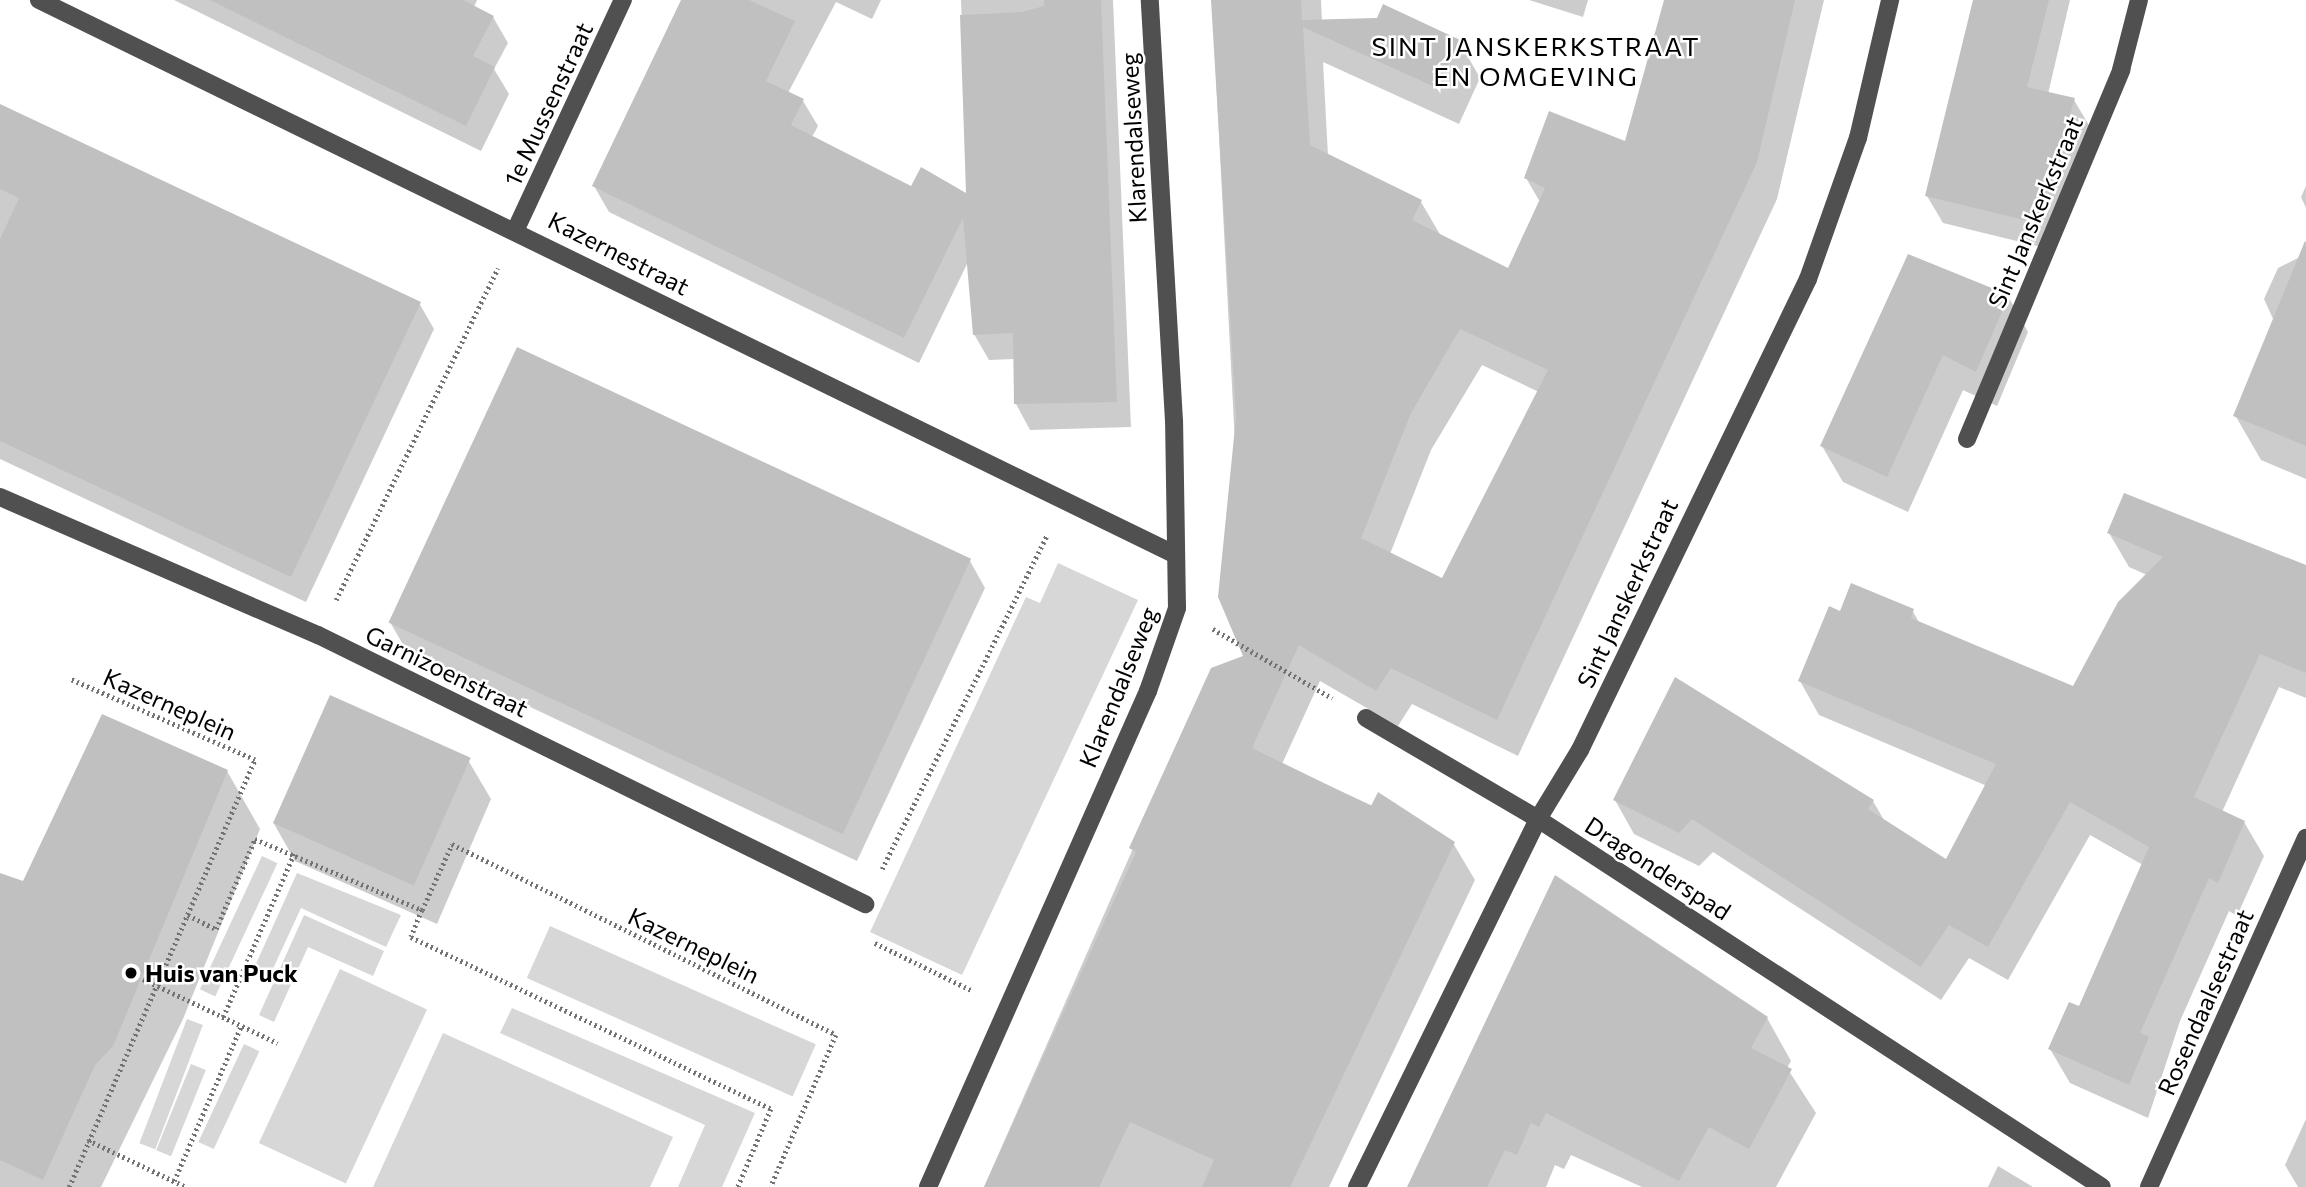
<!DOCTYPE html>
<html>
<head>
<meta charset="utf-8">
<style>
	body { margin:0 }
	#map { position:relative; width:2306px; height:1187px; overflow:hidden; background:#fff; font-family:Commissioner,sans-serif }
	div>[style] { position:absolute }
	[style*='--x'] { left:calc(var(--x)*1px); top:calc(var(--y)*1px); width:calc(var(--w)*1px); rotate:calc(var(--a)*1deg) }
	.green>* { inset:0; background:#d7d7d7; transform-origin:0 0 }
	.shadow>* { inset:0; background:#0003 }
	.building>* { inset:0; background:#c0c0c0; transform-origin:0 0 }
	.path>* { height:4.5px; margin-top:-2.25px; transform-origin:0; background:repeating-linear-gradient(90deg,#727272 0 2px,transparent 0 5.5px) }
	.minor>* { height:18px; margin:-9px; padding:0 9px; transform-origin:9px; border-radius:9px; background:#505050 }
	.dots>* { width:19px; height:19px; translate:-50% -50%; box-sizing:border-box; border:4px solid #fff; border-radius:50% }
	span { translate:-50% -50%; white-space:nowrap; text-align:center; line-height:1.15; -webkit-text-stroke:5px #fff; paint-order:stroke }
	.street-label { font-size:24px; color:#000 }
	.poi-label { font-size:24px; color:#000; font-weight:700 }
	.left { translate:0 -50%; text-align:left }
	.neighbourhood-label { font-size:26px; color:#000; letter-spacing:2px }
</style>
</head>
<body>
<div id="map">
	<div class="green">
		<i style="clip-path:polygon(1058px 563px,1138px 600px,962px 975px,870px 932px,1026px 597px,1040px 603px)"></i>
		<i style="left:262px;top:856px;width:17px;height:147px;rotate:25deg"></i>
		<i style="clip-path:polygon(297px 873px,401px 915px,386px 947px,301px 908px,271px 973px,255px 966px)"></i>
		<i style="clip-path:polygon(304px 915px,384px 951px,373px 976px,308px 947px,274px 1022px,259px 1015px)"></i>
		<i style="left:550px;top:926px;width:291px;height:57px;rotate:24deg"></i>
		<i style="left:340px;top:969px;width:96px;height:192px;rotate:25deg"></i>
		<i style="clip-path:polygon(512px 1008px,755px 1113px,722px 1187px,678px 1187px,705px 1125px,500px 1033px)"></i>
		<i style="left:187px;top:1019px;width:17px;height:133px;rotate:21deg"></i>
		<i style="clip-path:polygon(443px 1033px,673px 1137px,650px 1187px,373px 1187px)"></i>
		<i style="left:244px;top:1044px;width:17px;height:108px;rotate:25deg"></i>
		<i style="left:191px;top:1064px;width:16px;height:93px;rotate:22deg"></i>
	</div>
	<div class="shadow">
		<i style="clip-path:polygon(174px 0,477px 0,474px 7px,493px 17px,508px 43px,494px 69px,509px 94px,481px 151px)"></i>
		<i style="clip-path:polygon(684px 0,881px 0,872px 19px,836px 2px,788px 93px,803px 101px,818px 126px,812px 137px,911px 188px,968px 196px,961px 0,1113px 0,1131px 427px,1030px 430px,1016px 404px,1015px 359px,989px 360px,974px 334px,968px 262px,919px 363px,609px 212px,594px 186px)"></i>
		<i style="clip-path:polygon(evenodd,1212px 0,1321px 0,1322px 21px,1459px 41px,1480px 78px,1459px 124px,1323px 62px,1328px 156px,1421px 202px,1441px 236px,1509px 270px,1540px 202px,1526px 178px,1627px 143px,1668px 0,1824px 0,1777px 199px,1518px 756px,1412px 704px,1398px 726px,1320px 681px,1282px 764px,1453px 843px,1475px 880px,1329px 1187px,984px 1187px,1212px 669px,1246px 657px,1212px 0,1482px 365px,1539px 392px,1443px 580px,1390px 554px,1431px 450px,1482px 365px)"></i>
		<i style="clip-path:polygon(1529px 0,1588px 0,1583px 17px)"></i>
		<i style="clip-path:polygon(1974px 0,2070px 0,2048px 94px,2074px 100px,2090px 127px,2053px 250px,1943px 223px,1927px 196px)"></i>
		<i style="clip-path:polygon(0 106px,419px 303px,434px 329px,306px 602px,0 459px)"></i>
		<i style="clip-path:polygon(2306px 186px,2306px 208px,2301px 197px)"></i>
		<i style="clip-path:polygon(2306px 254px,2306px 479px,2261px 460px,2235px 415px,2274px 321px,2264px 299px,2278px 268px)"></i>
		<i style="clip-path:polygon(2008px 296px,2028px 332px,1997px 406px,1963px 390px,1908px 512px,1843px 482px,1822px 446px)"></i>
		<i style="clip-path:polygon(2109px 533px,2306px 568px,2306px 698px,2279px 687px,2222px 812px,2244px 822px,2264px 856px,2237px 916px,2229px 911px,2180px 1021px,2148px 1118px,2070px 1083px,2050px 1049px,2079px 1008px,2143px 865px,2090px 835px,2008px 980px,1969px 958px,1941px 1000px,1713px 852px,1699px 866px,1634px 834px,1615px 800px,1873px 801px,1885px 822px,1947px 861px,1987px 786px,1819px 715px,1800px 681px,1841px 613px,1912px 610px,1920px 624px,2074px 688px,2147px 575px,2129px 567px)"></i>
		<i style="clip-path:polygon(970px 561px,985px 588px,857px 861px,405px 648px,390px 622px)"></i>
		<i style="clip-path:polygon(468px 760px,491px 799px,437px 924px,295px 861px,273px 822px)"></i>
		<i style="clip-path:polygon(227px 771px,260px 829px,183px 1019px,101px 1187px,0 1187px,0 894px)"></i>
		<i style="clip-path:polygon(1556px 878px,1767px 1018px,1791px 1061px,1787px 1068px,1816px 1113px,1776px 1187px,1642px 1187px,1571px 1155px,1564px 1169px,1555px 1165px,1546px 1187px,1409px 1187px)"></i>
		<i style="clip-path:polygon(2306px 1119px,2306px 1187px,2298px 1187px,2285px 1165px)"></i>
		<i style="clip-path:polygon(1998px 1166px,2033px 1187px,1988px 1187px)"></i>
	</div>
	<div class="building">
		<i style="clip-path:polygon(210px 0,463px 0,494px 16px,473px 56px,495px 67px,466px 126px)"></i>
		<i style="clip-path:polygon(681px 0,749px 0,795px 21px,766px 81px,804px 99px,791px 125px,911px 186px,921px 167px,966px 193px,960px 15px,1022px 12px,1044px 6px,1044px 0,1101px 0,1117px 402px,1014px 404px,1013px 333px,973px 335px,963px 218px,904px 338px,592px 186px)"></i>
		<i style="clip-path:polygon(evenodd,1211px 0,1301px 0,1302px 20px,1377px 18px,1383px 4px,1460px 40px,1437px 88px,1303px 27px,1310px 145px,1422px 200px,1412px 220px,1508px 268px,1545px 188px,1524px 178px,1549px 111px,1625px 141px,1664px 0,1795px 0,1757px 162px,1497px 720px,1391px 668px,1376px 691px,1299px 645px,1252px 748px,1371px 806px,1378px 792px,1455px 842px,1290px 1187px,1202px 1187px,1214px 1160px,1130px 1122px,1099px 1187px,984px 1187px,1136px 852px,1129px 848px,1211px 668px,1243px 656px,1218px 597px,1236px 417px,1211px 0,1460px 329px,1548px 370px,1442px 578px,1361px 538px,1411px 413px,1460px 329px)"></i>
		<i style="clip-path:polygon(1973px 0,2049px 0,2027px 87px,2075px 98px,2037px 223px,1925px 196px)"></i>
		<i style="clip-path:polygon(0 104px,421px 302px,291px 577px,0 441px,0 239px,19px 198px,0 189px)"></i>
		<i style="clip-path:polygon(2305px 241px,2306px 242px,2306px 446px,2233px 416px)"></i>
		<i style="clip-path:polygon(1908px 254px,2009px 295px,1976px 372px,1943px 355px,1887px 477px,1820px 446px)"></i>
		<i style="left:517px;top:347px;width:501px;height:304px;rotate:25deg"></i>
		<i style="clip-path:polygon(2124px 493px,2306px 565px,2306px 673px,2260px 654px,2194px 797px,2245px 821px,2218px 883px,2209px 878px,2161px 986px,2140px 1033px,2149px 1037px,2129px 1085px,2048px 1049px,2069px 1002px,2079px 1006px,2149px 847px,2070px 802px,1988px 947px,1949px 925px,1921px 967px,1692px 819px,1679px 833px,1613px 800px,1675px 677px,1874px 800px,1868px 809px,1946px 859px,1996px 764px,1798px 681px,1829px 606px,1840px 611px,1851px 583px,1914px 609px,1911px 618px,2073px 686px,2118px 602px,2163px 557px,2107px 533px)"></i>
		<i style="left:330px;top:695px;width:154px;height:140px;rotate:24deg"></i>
		<i style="clip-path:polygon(102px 714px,228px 770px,113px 1046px,95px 1065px,43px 1180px,0 1160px,0 873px,23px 881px)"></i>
		<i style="clip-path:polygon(1555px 875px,1768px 1017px,1751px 1048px,1792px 1069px,1749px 1149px,1709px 1127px,1679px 1181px,1546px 1113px,1539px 1127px,1531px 1123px,1517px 1155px,1505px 1150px,1487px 1187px,1407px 1187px)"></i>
	</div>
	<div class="path">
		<i style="--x:336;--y:600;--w:369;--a:-64"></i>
		<i style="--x:1213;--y:629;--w:138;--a:30.1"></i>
		<i style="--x:882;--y:869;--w:373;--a:-63.7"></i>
		<i style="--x:422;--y:910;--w:29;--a:112"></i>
		<i style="--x:411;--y:937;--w:399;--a:25.5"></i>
		<i style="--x:771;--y:1109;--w:85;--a:112.9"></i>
		<i style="--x:188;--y:915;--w:31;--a:27"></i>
		<i style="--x:216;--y:929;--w:98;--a:-66.6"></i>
		<i style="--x:255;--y:839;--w:181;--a:23"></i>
		<i style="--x:422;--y:910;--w:72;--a:-65.6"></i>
		<i style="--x:452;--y:844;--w:429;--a:26.4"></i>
		<i style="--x:836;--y:1035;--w:165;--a:113.2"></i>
		<i style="--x:875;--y:943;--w:107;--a:26.1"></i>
		<i style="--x:143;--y:979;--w:149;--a:25.4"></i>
		<i style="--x:223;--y:1017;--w:178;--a:-66.5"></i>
		<i style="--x:88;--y:1140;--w:109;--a:25.6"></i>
		<i style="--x:174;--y:1181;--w:169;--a:-66.6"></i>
		<i style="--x:69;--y:1187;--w:466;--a:-66.5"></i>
		<i style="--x:255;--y:760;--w:202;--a:-156.4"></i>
	</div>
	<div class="minor">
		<i style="--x:39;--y:0;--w:1265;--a:26.02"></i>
		<i style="--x:516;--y:229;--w:253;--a:-65"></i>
		<i style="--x:1967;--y:439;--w:400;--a:-67.3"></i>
		<i style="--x:2121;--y:70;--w:72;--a:-75.6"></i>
		<i style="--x:0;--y:497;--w:347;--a:23.5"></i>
		<i style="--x:318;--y:635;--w:610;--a:26.19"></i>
		<i style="--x:1366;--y:718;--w:199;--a:30.4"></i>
		<i style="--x:1538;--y:819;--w:673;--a:33.12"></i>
		<i style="--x:928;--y:1187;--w:543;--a:-66.08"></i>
		<i style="--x:1148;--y:691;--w:88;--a:-70.7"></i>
		<i style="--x:1177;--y:608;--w:187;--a:-90.9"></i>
		<i style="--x:1174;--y:421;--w:422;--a:-93.3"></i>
		<i style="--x:1357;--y:1187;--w:410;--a:-63.8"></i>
		<i style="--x:1538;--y:819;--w:81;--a:-58.7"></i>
		<i style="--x:1580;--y:750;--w:523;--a:-64.17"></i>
		<i style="--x:1808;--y:279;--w:150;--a:-70.5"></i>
		<i style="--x:1858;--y:138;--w:142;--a:-76.9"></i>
		<i style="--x:2149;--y:1187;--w:383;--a:-65.8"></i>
	</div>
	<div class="dots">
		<i style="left:131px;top:973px;background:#000"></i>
	</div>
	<div class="street-label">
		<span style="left:548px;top:104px;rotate:-65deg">1e Mussenstraat</span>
		<span style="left:1133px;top:138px;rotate:-93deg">Klarendalseweg</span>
		<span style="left:2035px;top:212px;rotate:-67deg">Sint Janskerkstraat</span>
		<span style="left:619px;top:253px;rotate:27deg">Kazernestraat</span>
		<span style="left:1627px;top:593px;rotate:-65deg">Sint Janskerkstraat</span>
		<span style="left:447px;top:671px;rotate:26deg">Garnizoenstraat</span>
		<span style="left:1118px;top:687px;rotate:-68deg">Klarendalseweg</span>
		<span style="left:170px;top:704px;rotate:24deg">Kazerneplein</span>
		<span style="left:1658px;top:868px;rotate:33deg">Dragonderspad</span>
		<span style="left:694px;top:945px;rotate:26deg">Kazerneplein</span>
		<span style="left:2205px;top:1002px;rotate:-66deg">Rosendaalsestraat</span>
	</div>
	<div class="poi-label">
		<span class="left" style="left:145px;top:973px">Huis van Puck</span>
	</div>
	<div class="neighbourhood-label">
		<span style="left:1536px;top:61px">SINT JANSKERKSTRAAT<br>EN OMGEVING</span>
	</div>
</div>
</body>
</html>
